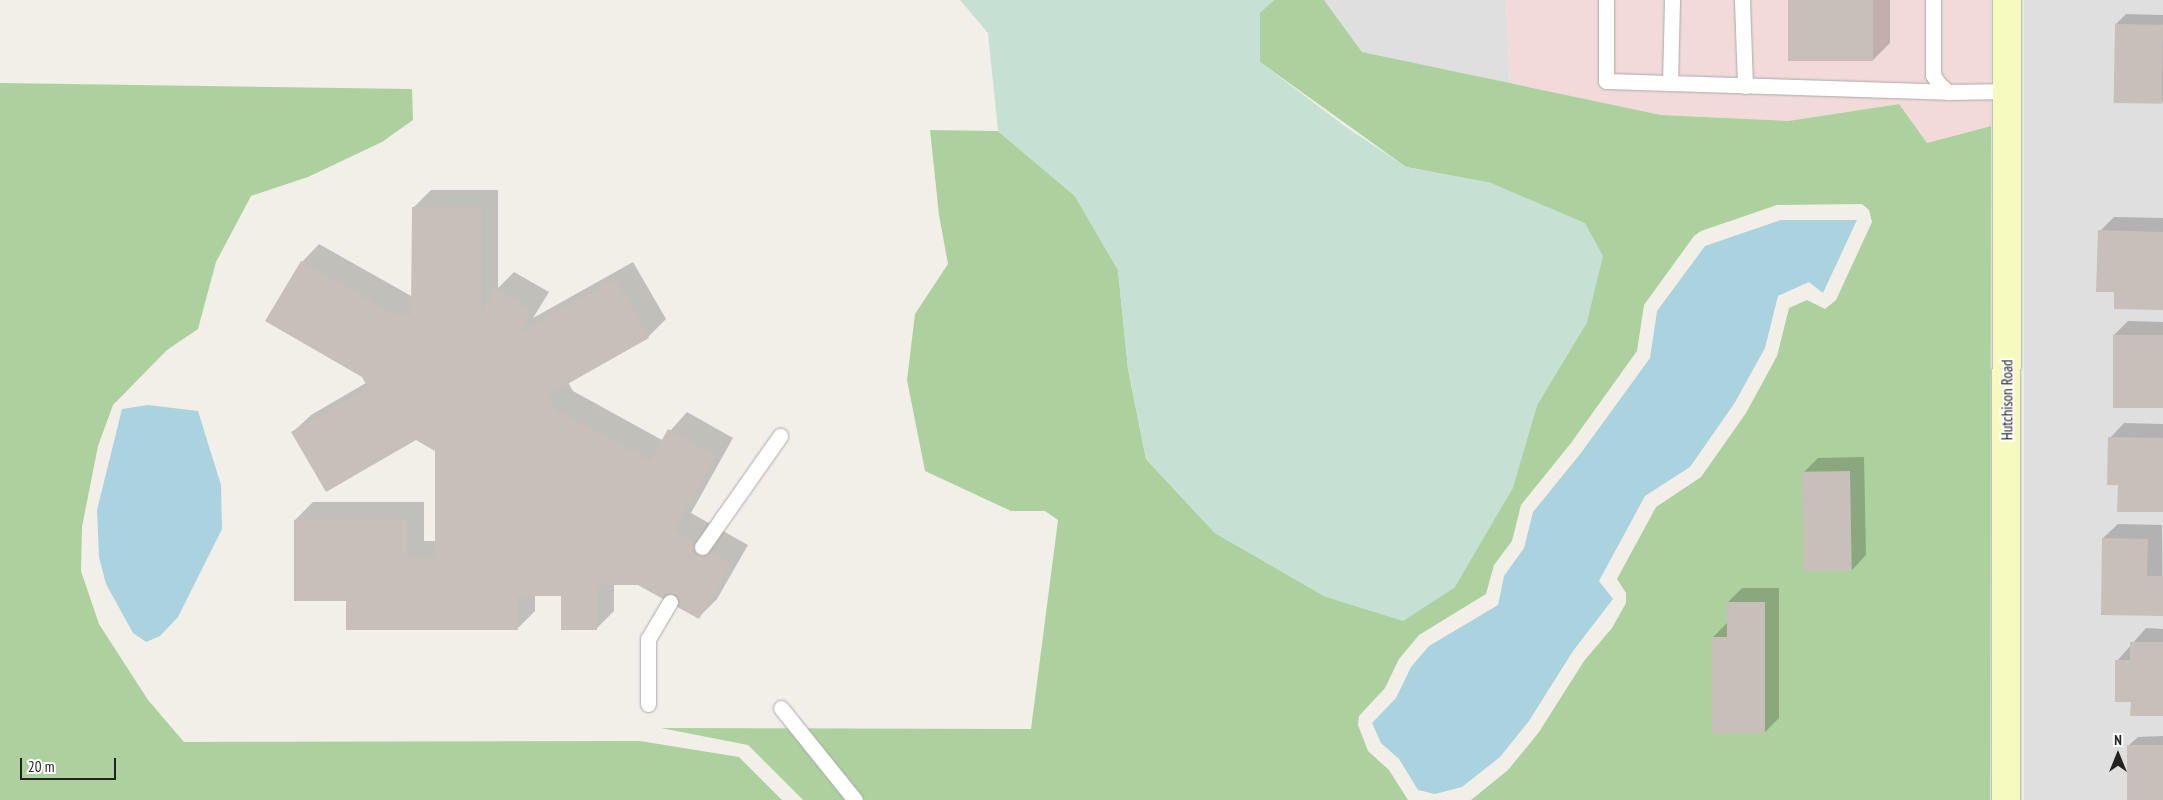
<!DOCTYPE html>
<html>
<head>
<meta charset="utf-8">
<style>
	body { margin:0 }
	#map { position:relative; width:2163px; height:800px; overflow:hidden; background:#f2efe9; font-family:"PT Sans Narrow",sans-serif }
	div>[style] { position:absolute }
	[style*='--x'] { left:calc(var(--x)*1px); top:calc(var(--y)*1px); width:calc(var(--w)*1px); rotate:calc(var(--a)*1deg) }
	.residential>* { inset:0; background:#e0dfdf; transform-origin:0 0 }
	.commercial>* { inset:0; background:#f2dad9 }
	.forest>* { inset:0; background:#add19e }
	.wetland>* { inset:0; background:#c6e0d4 }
	.water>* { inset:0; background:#aad3df }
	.shadow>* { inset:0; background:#0003 }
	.building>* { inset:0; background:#c7bfb8; transform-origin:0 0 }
	.roads { filter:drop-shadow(0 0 1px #a9a9a9) drop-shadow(0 0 1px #a9a9a9) }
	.lane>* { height:15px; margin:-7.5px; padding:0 7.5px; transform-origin:7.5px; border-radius:7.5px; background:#fff }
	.secondary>* { height:28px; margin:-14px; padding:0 14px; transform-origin:14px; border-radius:14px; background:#f7fabf }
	span { translate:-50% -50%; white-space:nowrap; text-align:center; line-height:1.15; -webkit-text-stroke:4px #fff; paint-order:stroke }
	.street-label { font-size:15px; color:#222 }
	.north { position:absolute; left:2093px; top:730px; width:50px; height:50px; -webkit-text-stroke:4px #fff; paint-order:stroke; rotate:0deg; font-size:14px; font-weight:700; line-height:20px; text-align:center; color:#222 }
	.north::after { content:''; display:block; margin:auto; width:18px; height:22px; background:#222; clip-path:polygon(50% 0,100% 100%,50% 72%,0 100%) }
	.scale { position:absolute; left:20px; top:758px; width:96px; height:22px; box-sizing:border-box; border:2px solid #222; border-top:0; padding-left:6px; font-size:15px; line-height:18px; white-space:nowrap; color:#222; -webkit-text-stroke:4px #fff; paint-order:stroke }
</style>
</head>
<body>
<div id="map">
	<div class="residential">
		<i style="clip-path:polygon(1324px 0,1506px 0,1510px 84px,1362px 52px)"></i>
		<i style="left:2024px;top:0;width:139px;height:800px"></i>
	</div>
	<div class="commercial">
		<i style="clip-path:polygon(1506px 0,1991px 0,1991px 126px,1927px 143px,1898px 104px,1788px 121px,1661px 115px,1510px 84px)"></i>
	</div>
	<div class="forest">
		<i style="clip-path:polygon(1274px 0,1324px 0,1362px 52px,1661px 115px,1788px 121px,1899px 104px,1927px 143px,1991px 126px,1990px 800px,1471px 800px,1508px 770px,1539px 732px,1584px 661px,1612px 628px,1626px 603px,1626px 593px,1617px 579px,1656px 507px,1701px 477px,1746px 413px,1777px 356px,1789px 308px,1807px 300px,1825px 309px,1836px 300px,1872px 222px,1869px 210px,1862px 204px,1777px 205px,1701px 231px,1694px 236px,1644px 305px,1637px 351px,1571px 443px,1521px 505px,1512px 541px,1494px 565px,1486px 594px,1419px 635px,1399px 659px,1385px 688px,1359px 716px,1358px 725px,1368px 751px,1389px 770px,1408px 800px,803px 800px,748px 745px,661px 728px,1031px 729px,1058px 520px,1045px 511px,1011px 511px,925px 471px,907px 380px,915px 314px,948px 264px,939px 215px,930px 130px,998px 131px,1075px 196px,1118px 270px,1128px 369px,1146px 459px,1215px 533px,1326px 597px,1454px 588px,1512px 488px,1537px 405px,1587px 322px,1491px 183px,1406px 167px,1260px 62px,1260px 12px)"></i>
		<i style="clip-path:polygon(0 83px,412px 89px,413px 120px,382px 142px,308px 177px,251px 196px,216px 262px,198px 329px,167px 350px,113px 405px,98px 446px,82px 527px,81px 571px,99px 624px,148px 700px,184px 742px,640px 741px,739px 757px,782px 800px,0 800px)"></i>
	</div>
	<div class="wetland">
		<i style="clip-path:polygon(960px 0,1274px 0,1260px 13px,1260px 62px,1346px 127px,1406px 167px,1491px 183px,1585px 223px,1603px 256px,1587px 322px,1537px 405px,1513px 488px,1454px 588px,1403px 621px,1326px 597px,1215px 533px,1146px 459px,1128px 369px,1118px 270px,1075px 196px,998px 131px,988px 33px)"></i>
	</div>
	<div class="water">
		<i style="clip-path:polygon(1781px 220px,1857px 220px,1823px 293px,1809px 282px,1778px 296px,1765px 348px,1734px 404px,1690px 467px,1645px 496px,1599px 581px,1613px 599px,1573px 651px,1529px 721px,1500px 757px,1462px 787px,1435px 794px,1418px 790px,1399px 759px,1381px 743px,1372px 723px,1396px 698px,1411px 667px,1429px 646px,1498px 605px,1504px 576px,1524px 548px,1533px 512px,1581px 453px,1650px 358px,1657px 311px,1705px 246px)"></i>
		<i style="clip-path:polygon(148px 405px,198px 411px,221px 485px,222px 529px,178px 617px,160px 636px,146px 642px,133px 633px,106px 584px,99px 557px,97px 510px,122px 409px)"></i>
	</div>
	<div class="shadow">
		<i style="clip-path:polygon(1788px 0,1890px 0,1890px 43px,1872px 61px)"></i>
		<i style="clip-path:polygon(2126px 14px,2163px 15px,2163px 103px,2116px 24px)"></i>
		<i style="clip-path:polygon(431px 190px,498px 190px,498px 288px,514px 272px,549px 292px,533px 318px,633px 262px,666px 319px,648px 337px,568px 382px,573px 391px,662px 440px,687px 412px,733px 438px,691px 513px,748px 545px,717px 599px,699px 617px,639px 584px,614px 584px,614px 611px,596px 629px,562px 595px,535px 595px,535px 611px,517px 629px,348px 599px,295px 520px,313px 502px,424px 502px,424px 541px,436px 541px,436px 451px,416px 438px,293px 432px,311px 415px,366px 383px,302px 262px,319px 244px,413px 297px,413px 208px)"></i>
		<i style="clip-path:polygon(2114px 217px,2163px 218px,2163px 309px,2116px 291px,2100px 231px)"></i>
		<i style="clip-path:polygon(2128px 321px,2163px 322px,2163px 407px,2114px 335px)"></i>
		<i style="clip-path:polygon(2124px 423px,2163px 424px,2163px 511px,2119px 484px,2110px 438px)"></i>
		<i style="clip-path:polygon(1864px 457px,1866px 555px,1852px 570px,1803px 473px,1818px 458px)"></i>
		<i style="clip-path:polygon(2118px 524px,2162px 525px,2163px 615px,2103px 538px)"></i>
		<i style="clip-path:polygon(1742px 588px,1779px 588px,1779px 718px,1765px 732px,1713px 637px,1727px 623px,1728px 602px)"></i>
		<i style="clip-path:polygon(2146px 628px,2163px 629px,2163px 715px,2132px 701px,2117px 661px)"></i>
		<i style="clip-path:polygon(2163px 736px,2163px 800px,2130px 800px,2128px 746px,2138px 737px)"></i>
	</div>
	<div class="building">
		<i style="left:1788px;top:0;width:85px;height:61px"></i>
		<i style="left:2115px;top:24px;width:48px;height:79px;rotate:1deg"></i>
		<i style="clip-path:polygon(412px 207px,481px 207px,481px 314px,495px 289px,532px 310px,518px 334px,615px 279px,649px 338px,548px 395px,555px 409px,650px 461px,668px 429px,716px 456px,674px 531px,731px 563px,699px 619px,638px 585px,597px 585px,597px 630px,561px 630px,561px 596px,517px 596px,518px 630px,346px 630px,346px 601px,294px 601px,294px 520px,407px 520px,407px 558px,435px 558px,435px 451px,416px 440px,326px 492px,291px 432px,368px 388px,362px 377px,265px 321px,301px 261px,397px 316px,411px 316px)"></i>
		<i style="clip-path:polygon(2098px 230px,2163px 232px,2163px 310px,2114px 309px,2114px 292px,2096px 292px)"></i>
		<i style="left:2113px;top:335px;width:50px;height:73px"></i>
		<i style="clip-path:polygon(2108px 437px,2163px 438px,2163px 512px,2117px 512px,2118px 485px,2107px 485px)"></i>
		<i style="left:1850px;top:471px;width:100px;height:48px;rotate:89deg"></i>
		<i style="clip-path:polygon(2102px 538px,2148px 539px,2147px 576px,2163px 576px,2163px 616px,2101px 615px)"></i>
		<i style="clip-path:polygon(1727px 602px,1765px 602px,1765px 734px,1712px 734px,1712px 637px,1727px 637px)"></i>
		<i style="clip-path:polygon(2130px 642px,2163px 642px,2163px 716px,2130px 716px,2131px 702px,2115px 702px,2115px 660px,2130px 660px)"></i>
		<i style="left:2163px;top:745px;width:55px;height:36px;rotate:90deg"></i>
	</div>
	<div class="roads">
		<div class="lane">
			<i style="--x:1606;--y:0;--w:81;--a:90"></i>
			<i style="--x:1606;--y:81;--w:342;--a:1.8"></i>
			<i style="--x:1742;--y:0;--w:86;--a:88"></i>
			<i style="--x:1933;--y:0;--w:75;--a:90"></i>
			<i style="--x:1933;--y:75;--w:9;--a:58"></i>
			<i style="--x:1938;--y:83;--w:13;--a:42"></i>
			<i style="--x:1948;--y:92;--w:59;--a:-1"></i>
			<i style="--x:1670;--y:83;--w:83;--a:-88.6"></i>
			<i style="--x:702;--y:547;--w:136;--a:-54.9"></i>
			<i style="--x:648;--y:704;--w:65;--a:-90"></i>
			<i style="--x:648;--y:639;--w:43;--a:-59.3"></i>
			<i style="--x:781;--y:708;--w:118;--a:51.2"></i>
		</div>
		<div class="secondary">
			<i style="--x:2006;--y:800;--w:800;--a:-89.93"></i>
		</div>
	</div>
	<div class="street-label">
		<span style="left:2007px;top:400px;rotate:-90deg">Hutchison Road</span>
	</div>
	<div class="north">N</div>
	<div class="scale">20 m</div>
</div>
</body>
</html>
